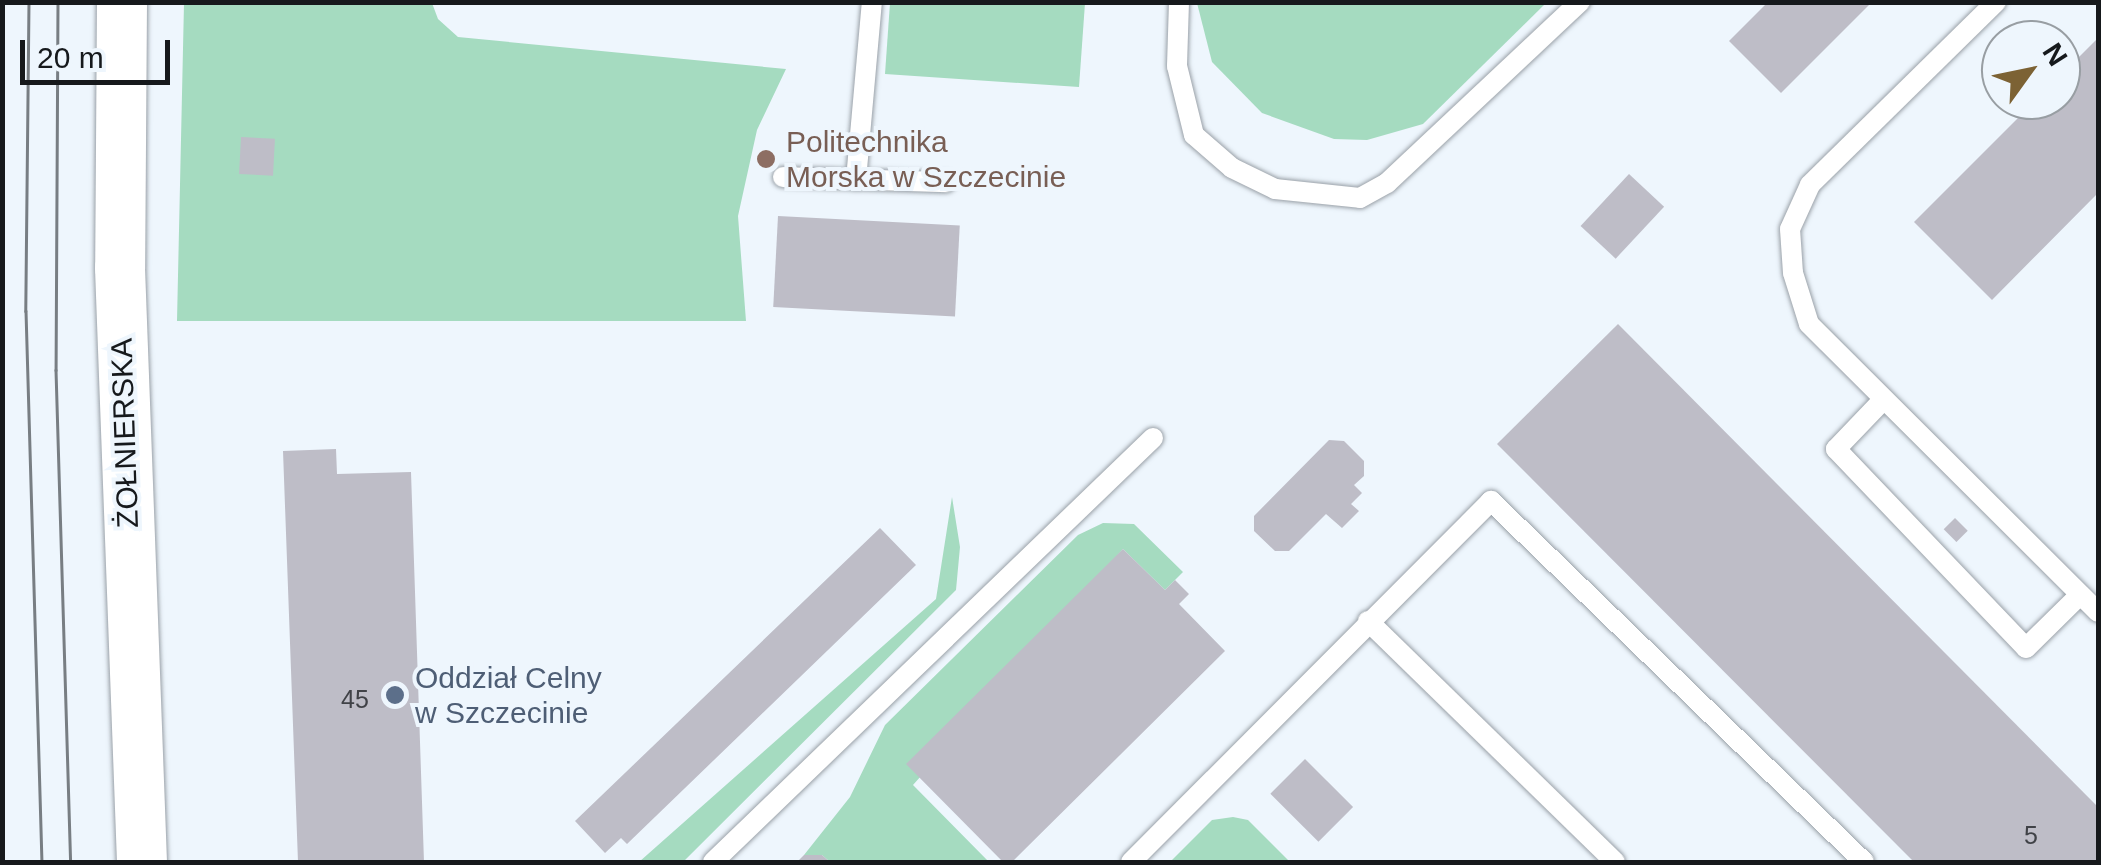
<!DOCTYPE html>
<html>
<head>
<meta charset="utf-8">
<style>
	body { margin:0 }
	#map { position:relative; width:2101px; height:865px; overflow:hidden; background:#eef6fd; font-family:Arial,sans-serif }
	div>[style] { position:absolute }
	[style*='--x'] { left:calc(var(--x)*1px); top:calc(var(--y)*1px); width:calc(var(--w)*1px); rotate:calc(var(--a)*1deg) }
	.green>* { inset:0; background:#a5dbc0 }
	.building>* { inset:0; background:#bebdc7; transform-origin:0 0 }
	.roads { filter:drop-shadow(0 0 2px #9aa1a8) drop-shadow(0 0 2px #9aa1a8) }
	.service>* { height:20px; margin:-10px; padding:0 10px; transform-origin:10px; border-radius:10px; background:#fff }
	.tertiary>* { height:50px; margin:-25px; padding:0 25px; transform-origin:25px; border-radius:25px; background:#fff }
	.tram>* { height:2.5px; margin:-1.25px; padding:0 1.25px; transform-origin:1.25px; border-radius:1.25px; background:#787e83 }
	.dots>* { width:28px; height:28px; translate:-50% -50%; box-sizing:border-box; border:5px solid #eef6fd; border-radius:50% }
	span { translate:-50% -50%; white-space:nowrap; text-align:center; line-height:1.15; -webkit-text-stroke:8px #eef6fd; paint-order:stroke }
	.number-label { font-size:25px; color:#404247 }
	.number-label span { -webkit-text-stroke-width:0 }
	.education-label { font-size:30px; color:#785e54 }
	.left { translate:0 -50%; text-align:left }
	.street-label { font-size:30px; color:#16191c }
	.service-label { font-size:30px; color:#4e5e75 }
	.frame { position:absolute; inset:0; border:5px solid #16191c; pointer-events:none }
	.north { position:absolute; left:1981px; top:20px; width:100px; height:100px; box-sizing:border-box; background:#eef6fd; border:2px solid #989ea3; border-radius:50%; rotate:57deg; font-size:28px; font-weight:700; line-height:40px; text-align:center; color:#16191c }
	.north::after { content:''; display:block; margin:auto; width:35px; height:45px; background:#7c6234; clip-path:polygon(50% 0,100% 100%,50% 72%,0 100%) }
	.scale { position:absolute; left:20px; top:40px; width:150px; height:45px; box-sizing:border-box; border:5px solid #16191c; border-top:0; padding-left:12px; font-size:30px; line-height:35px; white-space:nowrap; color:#16191c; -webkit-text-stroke:8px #eef6fd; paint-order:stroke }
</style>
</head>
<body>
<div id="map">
	<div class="green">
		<i style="clip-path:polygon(184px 3px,432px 3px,438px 19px,458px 37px,786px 69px,757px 130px,738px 216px,746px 321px,177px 321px)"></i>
		<i style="clip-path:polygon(890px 3px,1085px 3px,1079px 87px,885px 74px)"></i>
		<i style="clip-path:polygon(1197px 3px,1197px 2px,1546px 3px,1423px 124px,1367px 140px,1334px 139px,1262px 113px,1212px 62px)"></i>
		<i style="clip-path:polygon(952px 497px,960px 547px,956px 590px,683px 862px,639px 862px,936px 599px)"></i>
		<i style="clip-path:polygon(1103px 523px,1134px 524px,1183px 572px,1165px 590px,1123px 549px,913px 785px,989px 862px,830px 862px,822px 855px,804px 855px,850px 797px,885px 725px,1078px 535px)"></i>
		<i style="clip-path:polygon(1233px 817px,1248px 820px,1290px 862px,1170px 862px,1212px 820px)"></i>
	</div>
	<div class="building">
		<i style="clip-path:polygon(1768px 2px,1872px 2px,1781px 93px,1729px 41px)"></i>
		<i style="clip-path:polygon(2098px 38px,2098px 193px,1992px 300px,1914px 222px,2036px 100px,2061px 100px,2061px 75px)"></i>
		<i style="left:241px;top:137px;width:34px;height:37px;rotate:3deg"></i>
		<i style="left:1629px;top:174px;width:48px;height:71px;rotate:43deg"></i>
		<i style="left:778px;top:216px;width:182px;height:91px;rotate:3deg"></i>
		<i style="clip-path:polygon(1618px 324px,2098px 807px,2098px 862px,1914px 862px,1497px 444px)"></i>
		<i style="clip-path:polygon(1329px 440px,1344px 441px,1364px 461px,1364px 476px,1354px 485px,1362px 493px,1351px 504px,1359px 511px,1342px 528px,1326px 514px,1289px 551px,1275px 551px,1254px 531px,1254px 516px)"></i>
		<i style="clip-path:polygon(336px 449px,337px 474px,411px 472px,424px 862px,298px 862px,283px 451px)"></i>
		<i style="left:1955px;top:518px;width:18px;height:16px;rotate:45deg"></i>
		<i style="clip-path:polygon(880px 528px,916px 565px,627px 844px,621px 838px,605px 853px,575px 821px)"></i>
		<i style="clip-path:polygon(1123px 549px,1165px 590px,1175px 580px,1189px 594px,1179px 604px,1225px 651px,1012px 862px,1003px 862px,906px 764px)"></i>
		<i style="left:1305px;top:759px;width:68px;height:49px;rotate:45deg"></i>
		<i style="clip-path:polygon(804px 855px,822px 855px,830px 862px,797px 862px)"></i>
	</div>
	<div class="roads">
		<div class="service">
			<i style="--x:1179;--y:2;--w:64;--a:91.8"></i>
			<i style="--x:1177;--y:66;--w:71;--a:76.2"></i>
			<i style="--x:1194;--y:135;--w:50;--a:41"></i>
			<i style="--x:1232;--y:168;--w:48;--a:26"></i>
			<i style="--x:1275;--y:189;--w:85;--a:6"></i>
			<i style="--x:1360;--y:198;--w:31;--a:-29"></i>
			<i style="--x:1387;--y:183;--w:265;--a:-43.2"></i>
			<i style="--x:1996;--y:2;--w:261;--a:135.5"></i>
			<i style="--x:1810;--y:185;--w:48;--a:114.4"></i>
			<i style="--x:1790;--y:229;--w:44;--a:86.1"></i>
			<i style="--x:1793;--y:273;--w:53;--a:72.6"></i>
			<i style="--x:1809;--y:324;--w:408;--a:44.9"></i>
			<i style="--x:783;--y:177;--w:163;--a:1.8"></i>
			<i style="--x:856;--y:180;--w:179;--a:-84.9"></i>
			<i style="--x:1883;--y:400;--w:68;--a:133.8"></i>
			<i style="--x:1836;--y:449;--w:275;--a:46.3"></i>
			<i style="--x:2026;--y:648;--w:76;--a:-44.5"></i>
			<i style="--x:1368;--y:621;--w:345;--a:44.3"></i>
			<i style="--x:713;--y:862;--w:611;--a:-43.94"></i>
			<i style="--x:1131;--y:862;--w:510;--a:-45.08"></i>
			<i style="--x:1491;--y:501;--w:519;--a:44.06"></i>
		</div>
		<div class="tertiary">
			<i style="--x:122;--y:2;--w:266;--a:90.4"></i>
			<i style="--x:120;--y:268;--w:594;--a:87.88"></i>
		</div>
	</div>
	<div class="tram">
		<i style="--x:29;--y:2;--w:309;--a:90.6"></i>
		<i style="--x:26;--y:311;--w:551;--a:88.34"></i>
		<i style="--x:58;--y:2;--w:368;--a:90.3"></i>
		<i style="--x:56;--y:370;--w:492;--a:88.3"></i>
	</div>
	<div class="dots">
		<i style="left:766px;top:159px;background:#8d6e63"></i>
		<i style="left:395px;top:695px;background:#5c6f8a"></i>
	</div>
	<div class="number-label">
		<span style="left:355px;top:699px">45</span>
		<span style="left:2031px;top:835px">5</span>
	</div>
	<div class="education-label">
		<span class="left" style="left:786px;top:159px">Politechnika<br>Morska w Szczecinie</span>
	</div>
	<div class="street-label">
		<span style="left:125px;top:433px;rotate:-92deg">ŻOŁNIERSKA</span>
	</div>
	<div class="service-label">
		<span class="left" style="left:415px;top:695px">Oddział Celny<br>w Szczecinie</span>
	</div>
	<div class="frame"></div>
	<div class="north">N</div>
	<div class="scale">20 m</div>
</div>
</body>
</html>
